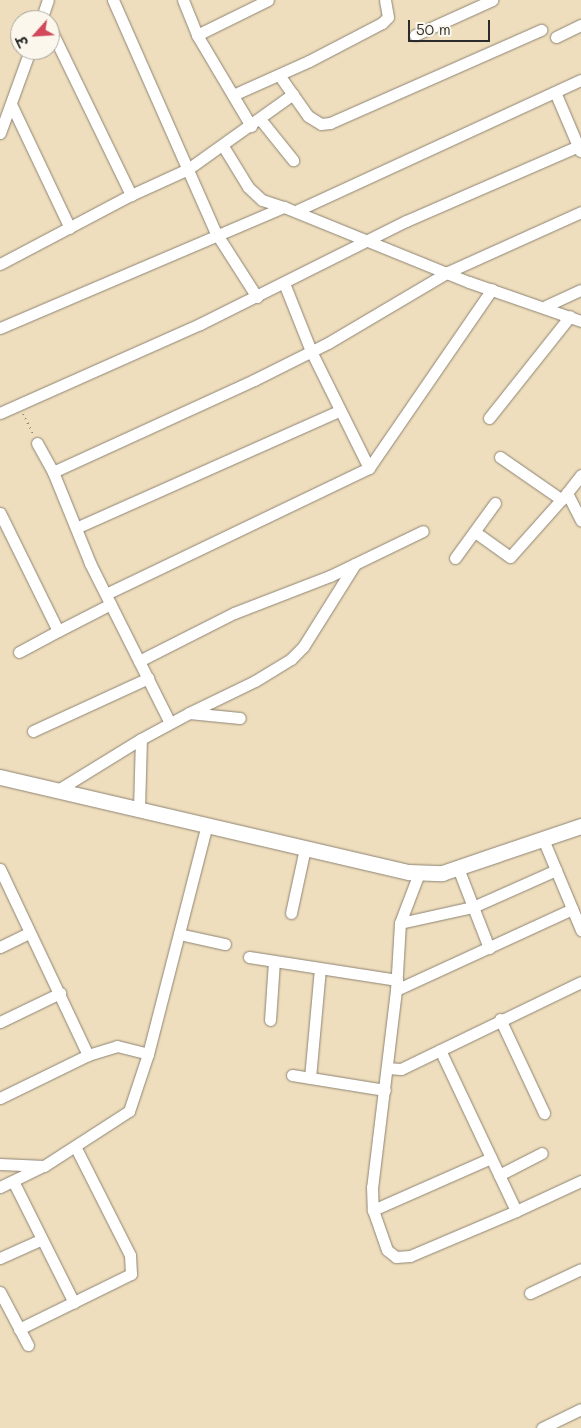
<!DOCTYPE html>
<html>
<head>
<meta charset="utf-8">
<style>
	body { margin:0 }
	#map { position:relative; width:581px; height:1428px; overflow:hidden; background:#efdebd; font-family:Mali,"Playpen Sans Deva",sans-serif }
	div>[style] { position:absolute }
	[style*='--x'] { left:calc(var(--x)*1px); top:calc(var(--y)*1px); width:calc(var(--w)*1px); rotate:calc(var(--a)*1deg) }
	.path>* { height:2px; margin-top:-1px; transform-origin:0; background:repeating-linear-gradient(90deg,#8d8474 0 1px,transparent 0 5px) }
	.roads { filter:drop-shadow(0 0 1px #8d8474) drop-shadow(0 0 1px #8d8474) }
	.minor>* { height:11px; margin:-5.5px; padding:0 5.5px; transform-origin:5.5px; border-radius:5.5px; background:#fff }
	.tertiary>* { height:15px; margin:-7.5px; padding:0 7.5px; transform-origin:7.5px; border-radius:7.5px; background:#fff }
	span { translate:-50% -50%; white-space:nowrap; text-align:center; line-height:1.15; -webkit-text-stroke:4.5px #fbf7ec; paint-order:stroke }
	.north { position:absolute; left:10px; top:10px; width:50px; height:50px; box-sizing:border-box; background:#fbf7ec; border:1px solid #a8a59f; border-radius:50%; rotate:244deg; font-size:14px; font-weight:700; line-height:20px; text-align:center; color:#2b2b2b }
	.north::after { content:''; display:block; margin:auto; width:18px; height:22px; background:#d1495b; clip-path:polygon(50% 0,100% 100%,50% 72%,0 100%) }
	.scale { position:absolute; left:408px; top:20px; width:82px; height:22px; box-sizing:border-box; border:2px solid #2b2b2b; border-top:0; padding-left:6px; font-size:15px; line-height:18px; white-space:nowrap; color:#2b2b2b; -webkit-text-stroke:4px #fbf7ec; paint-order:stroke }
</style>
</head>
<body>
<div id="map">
	<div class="path">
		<i style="--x:23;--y:414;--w:22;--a:63"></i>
	</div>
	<div class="roads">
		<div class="minor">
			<i style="--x:113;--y:0;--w:255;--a:66.2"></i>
			<i style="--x:216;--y:233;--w:76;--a:57.4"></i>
			<i style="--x:183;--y:0;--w:38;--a:68"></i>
			<i style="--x:197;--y:35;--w:106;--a:59.3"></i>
			<i style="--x:41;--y:20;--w:21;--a:-71"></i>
			<i style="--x:50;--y:28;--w:186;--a:64.1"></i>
			<i style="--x:197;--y:35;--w:79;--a:-26.2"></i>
			<i style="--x:415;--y:35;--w:85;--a:-24.4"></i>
			<i style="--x:556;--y:37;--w:28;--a:-26"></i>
			<i style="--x:279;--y:75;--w:50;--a:54.7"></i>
			<i style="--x:308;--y:116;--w:15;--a:32"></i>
			<i style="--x:321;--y:124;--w:9;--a:-6"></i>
			<i style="--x:330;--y:123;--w:231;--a:-23.8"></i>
			<i style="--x:555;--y:92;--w:64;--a:67"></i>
			<i style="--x:233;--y:95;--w:83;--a:-24.1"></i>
			<i style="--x:309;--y:61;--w:82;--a:-27.5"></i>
			<i style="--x:382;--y:23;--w:8;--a:-45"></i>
			<i style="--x:388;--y:17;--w:17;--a:-100"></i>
			<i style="--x:11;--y:104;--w:137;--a:64.6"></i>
			<i style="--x:260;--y:119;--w:53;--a:51.2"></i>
			<i style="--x:0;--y:133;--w:88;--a:-70.1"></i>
			<i style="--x:223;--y:146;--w:48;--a:58.6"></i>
			<i style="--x:248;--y:187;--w:19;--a:43"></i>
			<i style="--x:262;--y:200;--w:23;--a:18"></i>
			<i style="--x:298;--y:210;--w:311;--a:-24.7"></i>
			<i style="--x:0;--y:264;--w:148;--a:-27.8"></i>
			<i style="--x:131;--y:195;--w:63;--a:-24.5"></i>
			<i style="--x:188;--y:169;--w:129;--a:-35.5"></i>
			<i style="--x:546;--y:306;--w:38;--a:-25"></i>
			<i style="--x:0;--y:328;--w:309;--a:-23.1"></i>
			<i style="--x:284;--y:207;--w:200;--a:22.1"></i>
			<i style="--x:469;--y:282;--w:119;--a:19.2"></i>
			<i style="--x:0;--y:413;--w:219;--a:-24"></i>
			<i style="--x:200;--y:324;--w:230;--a:-26.6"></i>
			<i style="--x:406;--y:221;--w:191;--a:-23.5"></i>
			<i style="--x:489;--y:418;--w:130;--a:-51.5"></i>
			<i style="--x:37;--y:443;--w:33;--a:61"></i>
			<i style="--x:500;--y:457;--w:75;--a:34.7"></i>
			<i style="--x:369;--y:468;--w:217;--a:-55.5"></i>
			<i style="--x:581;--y:475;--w:23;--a:128"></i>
			<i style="--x:567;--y:493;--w:31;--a:63"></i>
			<i style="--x:0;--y:513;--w:131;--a:63.8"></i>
			<i style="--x:58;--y:631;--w:59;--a:-27"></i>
			<i style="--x:78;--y:527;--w:286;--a:-24"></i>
			<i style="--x:475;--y:532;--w:43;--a:35.5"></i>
			<i style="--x:510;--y:557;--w:86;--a:-48.3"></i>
			<i style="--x:455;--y:558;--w:68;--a:-54"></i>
			<i style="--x:106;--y:594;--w:292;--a:-25.6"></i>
			<i style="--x:369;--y:468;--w:131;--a:-116.4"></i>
			<i style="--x:311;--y:351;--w:73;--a:-111.7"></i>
			<i style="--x:19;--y:652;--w:44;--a:-28.3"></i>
			<i style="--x:139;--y:661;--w:106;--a:-26.8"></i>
			<i style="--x:234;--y:613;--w:103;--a:-21.1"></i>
			<i style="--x:330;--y:576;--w:103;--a:-25.8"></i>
			<i style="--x:189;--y:713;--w:73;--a:-25.9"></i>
			<i style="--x:255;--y:681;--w:42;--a:-31.4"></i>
			<i style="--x:291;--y:659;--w:17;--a:-45"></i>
			<i style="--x:303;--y:647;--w:98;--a:-57.9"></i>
			<i style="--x:169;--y:721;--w:177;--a:-116.6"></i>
			<i style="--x:90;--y:563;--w:98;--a:-112.1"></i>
			<i style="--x:53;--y:472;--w:221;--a:-24.6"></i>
			<i style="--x:254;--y:380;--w:83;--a:-26.6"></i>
			<i style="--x:328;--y:343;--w:139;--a:-30.6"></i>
			<i style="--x:448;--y:272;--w:146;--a:-24.3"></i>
			<i style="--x:33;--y:731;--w:127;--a:-24.7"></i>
			<i style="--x:58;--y:790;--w:97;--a:-31.6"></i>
			<i style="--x:139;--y:809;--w:70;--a:-88.4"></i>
			<i style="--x:141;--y:739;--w:55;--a:-28.4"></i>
			<i style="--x:189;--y:713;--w:51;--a:5.6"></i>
			<i style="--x:543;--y:839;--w:99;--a:67.3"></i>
			<i style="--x:458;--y:868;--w:86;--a:68.8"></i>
			<i style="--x:0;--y:869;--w:206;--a:64.7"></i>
			<i style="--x:88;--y:1055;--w:30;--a:-17"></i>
			<i style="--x:117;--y:1046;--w:32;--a:14"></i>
			<i style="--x:148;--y:1054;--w:60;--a:108.4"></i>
			<i style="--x:129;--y:1111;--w:101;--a:147.1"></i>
			<i style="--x:44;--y:1166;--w:44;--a:-177.4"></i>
			<i style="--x:419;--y:873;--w:53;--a:110.8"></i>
			<i style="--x:400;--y:923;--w:67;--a:93.4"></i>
			<i style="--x:396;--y:990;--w:194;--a:-24.7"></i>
			<i style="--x:291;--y:913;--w:66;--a:-77.8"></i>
			<i style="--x:400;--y:923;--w:75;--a:-12.4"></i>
			<i style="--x:473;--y:907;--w:91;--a:-24"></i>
			<i style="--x:179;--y:934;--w:47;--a:12.3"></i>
			<i style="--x:0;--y:947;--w:32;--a:-26"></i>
			<i style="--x:249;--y:957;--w:150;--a:8.8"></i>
			<i style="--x:396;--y:990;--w:198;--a:96.9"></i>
			<i style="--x:372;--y:1187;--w:23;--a:88"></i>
			<i style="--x:373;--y:1210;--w:129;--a:-23.8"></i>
			<i style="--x:500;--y:1019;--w:104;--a:64.9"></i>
			<i style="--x:270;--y:1020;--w:59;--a:-86.1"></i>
			<i style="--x:0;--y:1022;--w:67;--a:-25.8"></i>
			<i style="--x:440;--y:1050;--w:178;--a:64.7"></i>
			<i style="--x:516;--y:1211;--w:72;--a:-24.8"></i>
			<i style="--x:148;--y:1054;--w:236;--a:-75.6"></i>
			<i style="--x:387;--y:1068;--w:14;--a:4"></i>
			<i style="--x:401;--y:1069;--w:200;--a:-25.8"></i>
			<i style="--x:292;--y:1075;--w:94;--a:9.2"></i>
			<i style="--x:310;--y:1078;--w:109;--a:-84.8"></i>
			<i style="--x:0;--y:1098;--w:98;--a:-26"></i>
			<i style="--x:499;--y:1175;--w:48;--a:-27.1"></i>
			<i style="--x:13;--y:1181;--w:136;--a:63.4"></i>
			<i style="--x:0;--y:1187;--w:46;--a:-26"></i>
			<i style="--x:373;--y:1210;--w:42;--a:70.7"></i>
			<i style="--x:387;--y:1250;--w:11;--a:38"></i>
			<i style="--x:396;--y:1257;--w:14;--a:-4"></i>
			<i style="--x:410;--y:1256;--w:115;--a:-23"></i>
			<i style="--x:0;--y:1258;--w:44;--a:-24.2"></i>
			<i style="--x:0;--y:1292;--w:60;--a:62.2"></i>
			<i style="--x:530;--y:1293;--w:56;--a:-25.2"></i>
			<i style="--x:19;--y:1329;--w:125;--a:-26.2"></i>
			<i style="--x:131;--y:1274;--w:19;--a:-93"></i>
			<i style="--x:130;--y:1255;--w:120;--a:-116.8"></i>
			<i style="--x:542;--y:1428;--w:43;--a:-26"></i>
		</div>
		<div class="tertiary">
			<i style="--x:0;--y:777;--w:420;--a:13.1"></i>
			<i style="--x:409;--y:872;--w:33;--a:2"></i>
			<i style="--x:442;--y:873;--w:147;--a:-18.7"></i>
		</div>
	</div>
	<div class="north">उ</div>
	<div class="scale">50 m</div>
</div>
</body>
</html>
